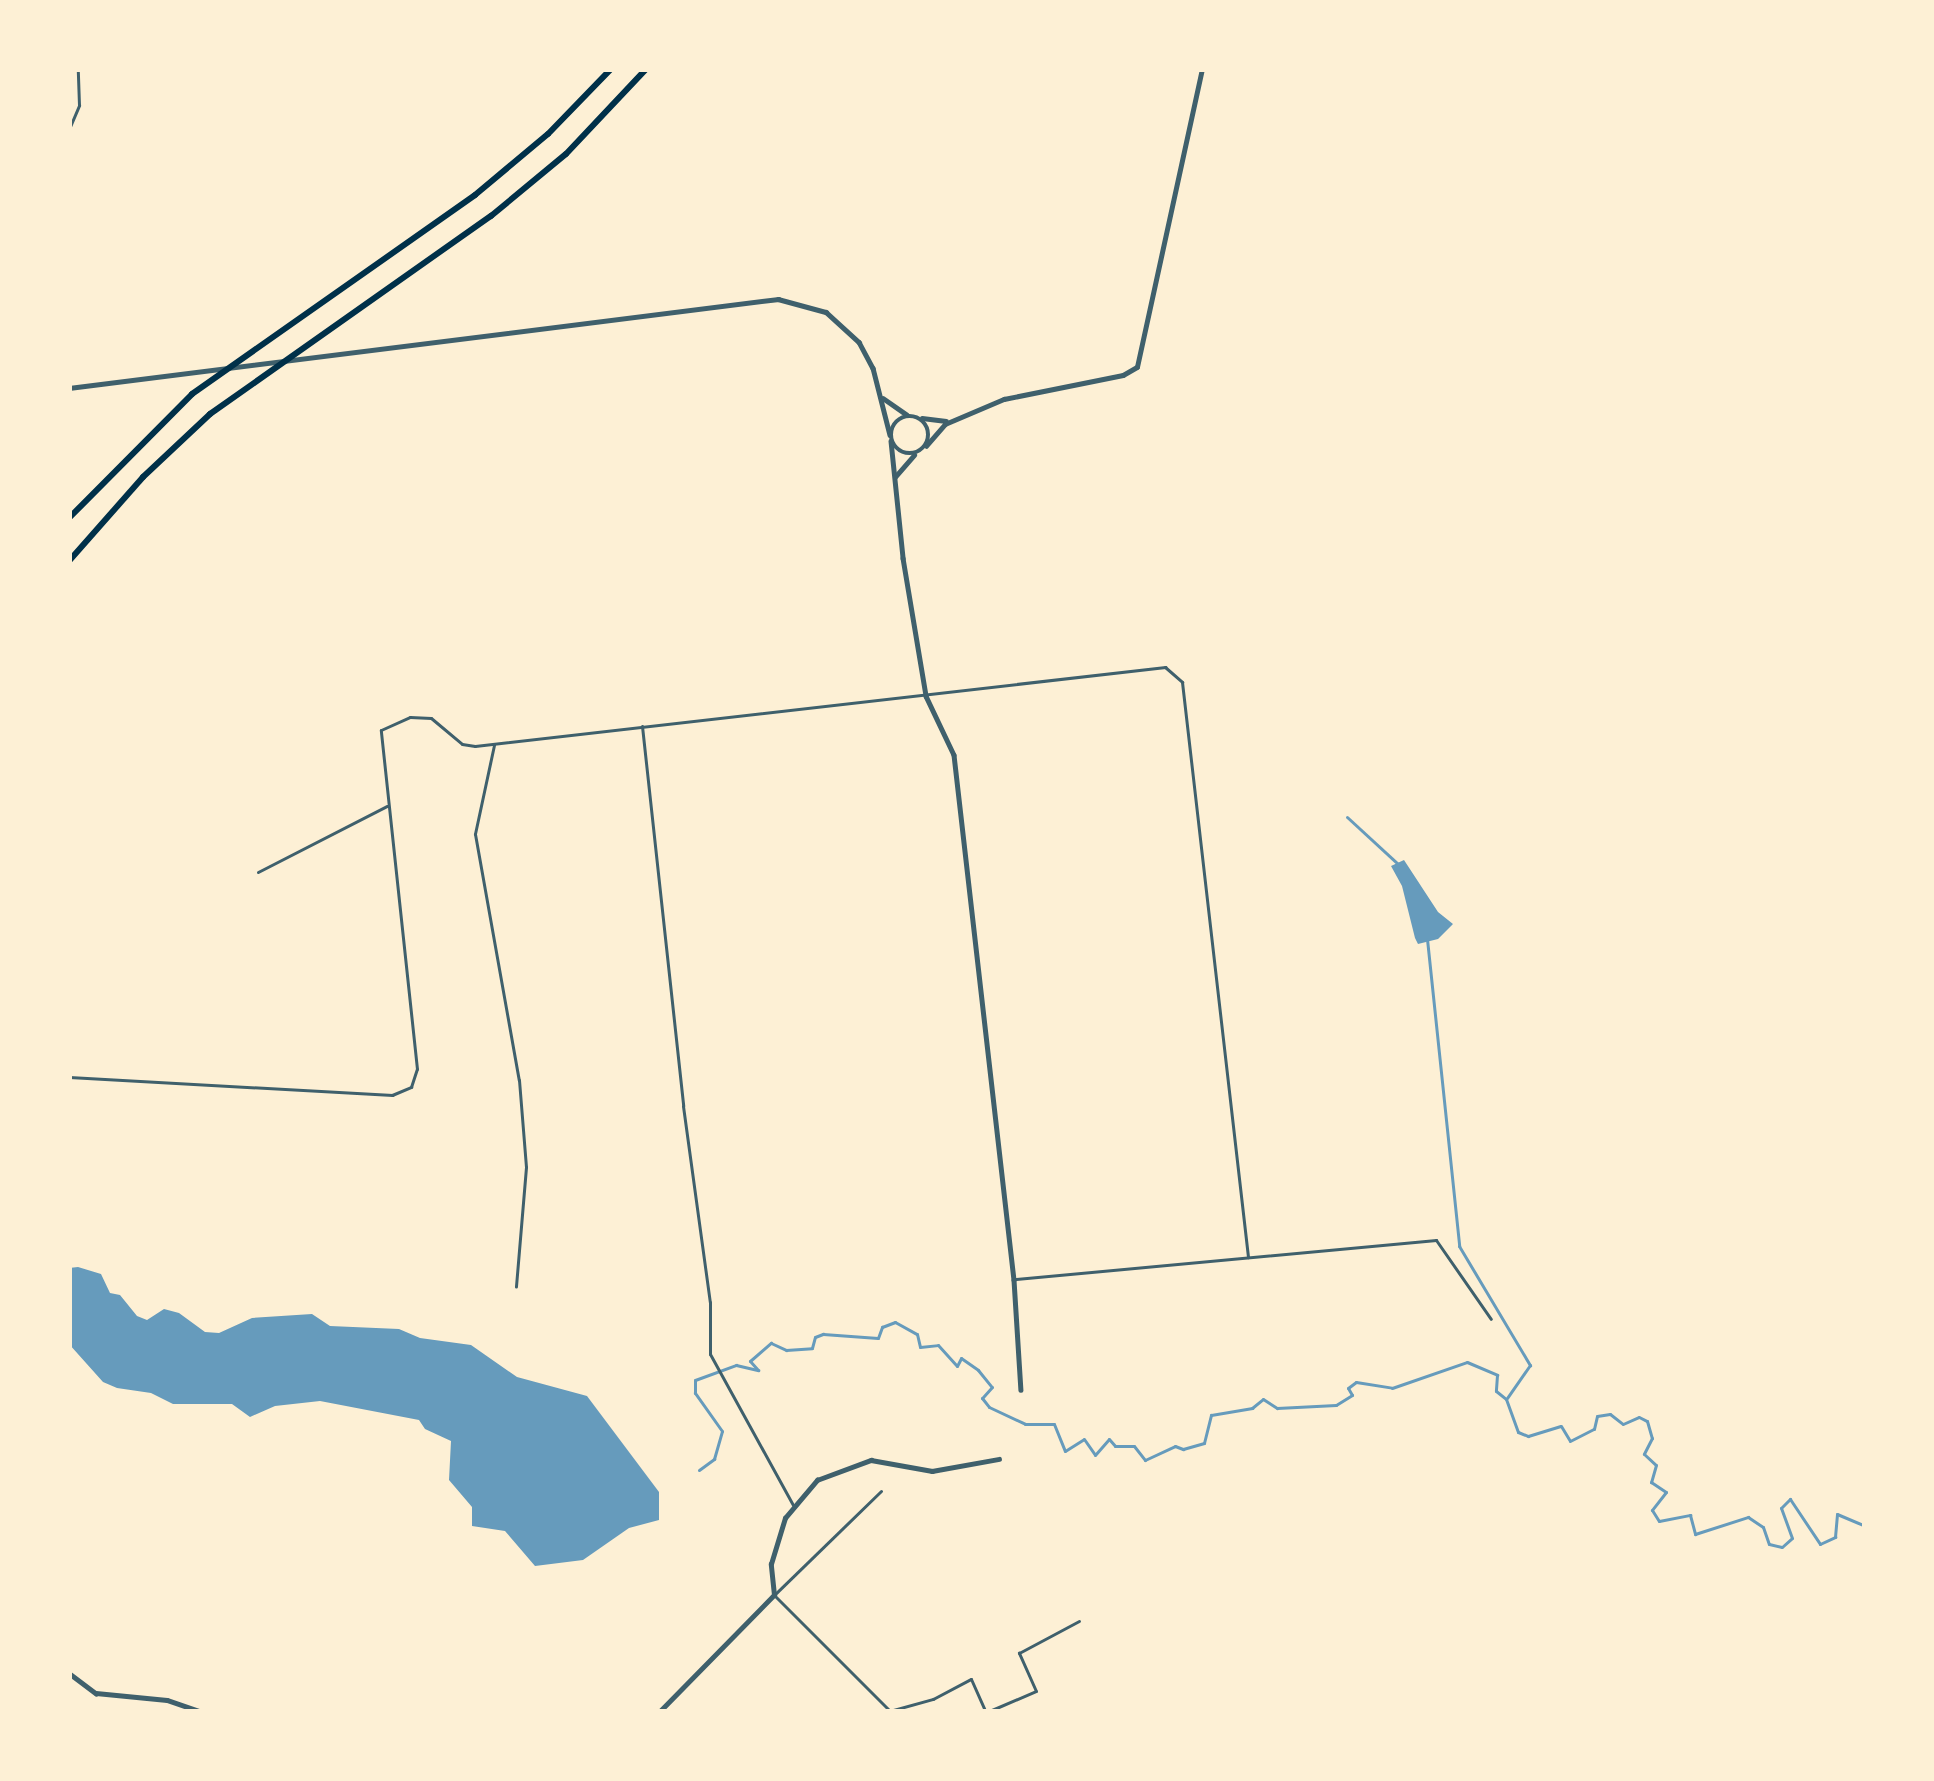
<!DOCTYPE html>
<html>
<head>
<meta charset="utf-8">
<style>
	body { margin:0 }
	#map { position:relative; width:1934px; height:1781px; overflow:hidden; background:#fdf0d5; font-family:Montserrat,sans-serif }
	div>[style] { position:absolute }
	[style*='--x'] { left:calc(var(--x)*1px); top:calc(var(--y)*1px); width:calc(var(--w)*1px); rotate:calc(var(--a)*1deg) }
	.water>* { inset:0; background:#669bbc }
	.stream>* { height:3px; margin:-1.5px; padding:0 1.5px; transform-origin:1.5px; border-radius:1.5px; background:#669bbc }
	.minor>* { height:3px; margin:-1.5px; padding:0 1.5px; transform-origin:1.5px; border-radius:1.5px; background:#3f606c }
	.tertiary>* { height:4.5px; margin:-2.25px; padding:0 2.25px; transform-origin:2.25px; border-radius:2.25px; background:#3f606c }
	.tertiary>.ring { margin:-2.25px; padding:0; box-sizing:content-box; background:none; border:4.5px solid #3f606c; border-radius:50% }
	.trunk>* { height:6px; margin:-3px; padding:0 3px; transform-origin:3px; border-radius:3px; background:#003049 }
	span { translate:-50% -50%; white-space:nowrap; text-align:center; line-height:1.15; -webkit-text-stroke:9px #fdf0d5; paint-order:stroke }
	.frame { position:absolute; inset:0; border:72px solid #fdf0d5; pointer-events:none }
</style>
</head>
<body>
<div id="map">
	<div class="water">
		<i style="clip-path:polygon(1404px 860px,1438px 912px,1453px 924px,1438px 939px,1418px 944px,1415px 938px,1402px 886px,1391px 866px)"></i>
		<i style="clip-path:polygon(78px 1267px,101px 1274px,110px 1293px,120px 1295px,137px 1316px,147px 1320px,164px 1309px,179px 1313px,205px 1332px,219px 1333px,252px 1318px,312px 1314px,330px 1326px,399px 1329px,420px 1338px,471px 1345px,517px 1377px,587px 1396px,659px 1492px,659px 1520px,629px 1528px,583px 1560px,535px 1566px,505px 1531px,472px 1526px,472px 1507px,449px 1480px,451px 1441px,425px 1429px,419px 1420px,320px 1401px,275px 1406px,250px 1417px,232px 1404px,173px 1404px,151px 1393px,117px 1388px,103px 1382px,69px 1344px,69px 1268px)"></i>
	</div>
	<div class="stream">
		<i style="--x:1347;--y:817;--w:68;--a:42.6"></i>
		<i style="--x:1427;--y:939;--w:309;--a:84"></i>
		<i style="--x:1459;--y:1246;--w:139;--a:59.2"></i>
		<i style="--x:1530;--y:1365;--w:40;--a:124.9"></i>
		<i style="--x:699;--y:1470;--w:19;--a:-36"></i>
		<i style="--x:714;--y:1459;--w:29;--a:-74"></i>
		<i style="--x:722;--y:1431;--w:47;--a:-125.4"></i>
		<i style="--x:695;--y:1393;--w:13;--a:-90"></i>
		<i style="--x:695;--y:1380;--w:44;--a:-20.1"></i>
		<i style="--x:736;--y:1365;--w:23;--a:13"></i>
		<i style="--x:758;--y:1370;--w:12;--a:-132"></i>
		<i style="--x:750;--y:1361;--w:28;--a:-41"></i>
		<i style="--x:771;--y:1343;--w:17;--a:25"></i>
		<i style="--x:786;--y:1350;--w:26;--a:-4"></i>
		<i style="--x:812;--y:1348;--w:11;--a:-75"></i>
		<i style="--x:815;--y:1337;--w:9;--a:-21"></i>
		<i style="--x:823;--y:1334;--w:55;--a:4.2"></i>
		<i style="--x:878;--y:1338;--w:12;--a:-70"></i>
		<i style="--x:882;--y:1327;--w:14;--a:-21"></i>
		<i style="--x:895;--y:1322;--w:25;--a:29"></i>
		<i style="--x:917;--y:1334;--w:13;--a:77"></i>
		<i style="--x:920;--y:1347;--w:18;--a:-6"></i>
		<i style="--x:938;--y:1345;--w:28;--a:48"></i>
		<i style="--x:957;--y:1366;--w:9;--a:-63"></i>
		<i style="--x:961;--y:1358;--w:21;--a:35"></i>
		<i style="--x:978;--y:1370;--w:22;--a:51"></i>
		<i style="--x:992;--y:1387;--w:15;--a:132"></i>
		<i style="--x:982;--y:1398;--w:11;--a:52"></i>
		<i style="--x:989;--y:1407;--w:40;--a:25"></i>
		<i style="--x:1025;--y:1424;--w:29;--a:0"></i>
		<i style="--x:1054;--y:1424;--w:29;--a:68"></i>
		<i style="--x:1065;--y:1451;--w:22;--a:-32"></i>
		<i style="--x:1084;--y:1439;--w:19;--a:55"></i>
		<i style="--x:1095;--y:1455;--w:21;--a:-49"></i>
		<i style="--x:1109;--y:1439;--w:9;--a:49"></i>
		<i style="--x:1115;--y:1446;--w:19;--a:0"></i>
		<i style="--x:1134;--y:1446;--w:18;--a:52"></i>
		<i style="--x:1145;--y:1460;--w:33;--a:-25"></i>
		<i style="--x:1175;--y:1446;--w:9;--a:21"></i>
		<i style="--x:1183;--y:1449;--w:22;--a:-16"></i>
		<i style="--x:1204;--y:1443;--w:29;--a:-76"></i>
		<i style="--x:1211;--y:1415;--w:42;--a:-9.7"></i>
		<i style="--x:1252;--y:1408;--w:14;--a:-39"></i>
		<i style="--x:1263;--y:1399;--w:17;--a:33"></i>
		<i style="--x:1277;--y:1408;--w:59;--a:-2.9"></i>
		<i style="--x:1336;--y:1405;--w:19;--a:-32"></i>
		<i style="--x:1352;--y:1395;--w:8;--a:-120"></i>
		<i style="--x:1348;--y:1388;--w:10;--a:-37"></i>
		<i style="--x:1356;--y:1382;--w:36;--a:9"></i>
		<i style="--x:1392;--y:1388;--w:79;--a:-19.1"></i>
		<i style="--x:1467;--y:1362;--w:33;--a:23"></i>
		<i style="--x:1497;--y:1375;--w:16;--a:94"></i>
		<i style="--x:1496;--y:1391;--w:13;--a:39"></i>
		<i style="--x:1506;--y:1399;--w:35;--a:70"></i>
		<i style="--x:1518;--y:1432;--w:11;--a:22"></i>
		<i style="--x:1528;--y:1436;--w:34;--a:-17"></i>
		<i style="--x:1561;--y:1426;--w:17;--a:59"></i>
		<i style="--x:1570;--y:1441;--w:27;--a:-27"></i>
		<i style="--x:1594;--y:1429;--w:13;--a:-77"></i>
		<i style="--x:1597;--y:1416;--w:13;--a:-9"></i>
		<i style="--x:1610;--y:1414;--w:16;--a:38"></i>
		<i style="--x:1623;--y:1424;--w:17;--a:-24"></i>
		<i style="--x:1639;--y:1417;--w:9;--a:27"></i>
		<i style="--x:1647;--y:1421;--w:18;--a:74"></i>
		<i style="--x:1652;--y:1438;--w:18;--a:117"></i>
		<i style="--x:1644;--y:1454;--w:16;--a:43"></i>
		<i style="--x:1656;--y:1465;--w:18;--a:106"></i>
		<i style="--x:1651;--y:1482;--w:18;--a:34"></i>
		<i style="--x:1666;--y:1492;--w:23;--a:128"></i>
		<i style="--x:1652;--y:1510;--w:13;--a:58"></i>
		<i style="--x:1659;--y:1521;--w:32;--a:-11"></i>
		<i style="--x:1690;--y:1515;--w:20;--a:75"></i>
		<i style="--x:1695;--y:1534;--w:56;--a:-17.8"></i>
		<i style="--x:1748;--y:1517;--w:18;--a:34"></i>
		<i style="--x:1763;--y:1527;--w:18;--a:71"></i>
		<i style="--x:1769;--y:1544;--w:13;--a:13"></i>
		<i style="--x:1782;--y:1547;--w:13;--a:-42"></i>
		<i style="--x:1792;--y:1538;--w:32;--a:-110"></i>
		<i style="--x:1781;--y:1508;--w:13;--a:-45"></i>
		<i style="--x:1790;--y:1499;--w:54;--a:56.3"></i>
		<i style="--x:1820;--y:1544;--w:17;--a:-25"></i>
		<i style="--x:1835;--y:1537;--w:23;--a:-85"></i>
		<i style="--x:1837;--y:1514;--w:30;--a:23"></i>
	</div>
	<div class="minor">
		<i style="--x:69;--y:129;--w:26;--a:-67"></i>
		<i style="--x:79;--y:105;--w:36;--a:-92"></i>
		<i style="--x:642;--y:726;--w:382;--a:83.8"></i>
		<i style="--x:683;--y:1106;--w:198;--a:82.2"></i>
		<i style="--x:710;--y:1302;--w:52;--a:90"></i>
		<i style="--x:710;--y:1354;--w:172;--a:61.2"></i>
		<i style="--x:494;--y:745;--w:91;--a:102.1"></i>
		<i style="--x:475;--y:834;--w:250;--a:79.9"></i>
		<i style="--x:519;--y:1080;--w:87;--a:85.4"></i>
		<i style="--x:526;--y:1167;--w:120;--a:94.8"></i>
		<i style="--x:258;--y:872;--w:145;--a:-27.1"></i>
		<i style="--x:69;--y:1077;--w:324;--a:3.2"></i>
		<i style="--x:392;--y:1095;--w:21;--a:-23"></i>
		<i style="--x:411;--y:1087;--w:19;--a:-72"></i>
		<i style="--x:417;--y:1069;--w:341;--a:-96.1"></i>
		<i style="--x:381;--y:730;--w:32;--a:-24"></i>
		<i style="--x:410;--y:717;--w:21;--a:3"></i>
		<i style="--x:431;--y:718;--w:40;--a:40"></i>
		<i style="--x:462;--y:744;--w:13;--a:9"></i>
		<i style="--x:475;--y:746;--w:695;--a:-6.53"></i>
		<i style="--x:1165;--y:667;--w:23;--a:41"></i>
		<i style="--x:1182;--y:682;--w:579;--a:83.45"></i>
		<i style="--x:1016;--y:1279;--w:422;--a:-5.3"></i>
		<i style="--x:1436;--y:1240;--w:96;--a:55.2"></i>
		<i style="--x:881;--y:1491;--w:149;--a:135.8"></i>
		<i style="--x:774;--y:1595;--w:163;--a:45"></i>
		<i style="--x:886;--y:1712;--w:49;--a:-15.5"></i>
		<i style="--x:933;--y:1699;--w:43;--a:-27.8"></i>
		<i style="--x:971;--y:1679;--w:34;--a:66"></i>
		<i style="--x:987;--y:1712;--w:53;--a:-23.2"></i>
		<i style="--x:1036;--y:1691;--w:42;--a:-114.1"></i>
		<i style="--x:1019;--y:1653;--w:68;--a:-28.1"></i>
	</div>
	<div class="tertiary">
		<i style="--x:69;--y:388;--w:715;--a:-7.15"></i>
		<i style="--x:778;--y:299;--w:50;--a:15.2"></i>
		<i style="--x:826;--y:312;--w:45;--a:42.3"></i>
		<i style="--x:859;--y:342;--w:30;--a:62"></i>
		<i style="--x:873;--y:368;--w:69;--a:75.8"></i>
		<i style="--x:883;--y:398;--w:29;--a:35"></i>
		<i class="ring" style="left:891px;top:416px;width:33.5px;height:33.5px"></i>
		<i style="--x:922;--y:418;--w:24;--a:7"></i>
		<i style="--x:891;--y:441;--w:118;--a:84.1"></i>
		<i style="--x:903;--y:558;--w:140;--a:80.5"></i>
		<i style="--x:926;--y:696;--w:65;--a:64.6"></i>
		<i style="--x:954;--y:755;--w:528;--a:83.48"></i>
		<i style="--x:1014;--y:1280;--w:110;--a:86.4"></i>
		<i style="--x:926;--y:446;--w:29;--a:-49"></i>
		<i style="--x:945;--y:424;--w:64;--a:-23"></i>
		<i style="--x:1004;--y:399;--w:121;--a:-11.4"></i>
		<i style="--x:1123;--y:375;--w:16;--a:-30"></i>
		<i style="--x:1137;--y:367;--w:305;--a:-77.7"></i>
		<i style="--x:895;--y:477;--w:29;--a:-49"></i>
		<i style="--x:69;--y:1673;--w:34;--a:37"></i>
		<i style="--x:96;--y:1693;--w:71;--a:5.6"></i>
		<i style="--x:167;--y:1700;--w:37;--a:19"></i>
		<i style="--x:659;--y:1712;--w:164;--a:-45.5"></i>
		<i style="--x:774;--y:1595;--w:31;--a:-96"></i>
		<i style="--x:771;--y:1564;--w:48;--a:-73.1"></i>
		<i style="--x:785;--y:1518;--w:50;--a:-49.9"></i>
		<i style="--x:817;--y:1480;--w:58;--a:-20.3"></i>
		<i style="--x:871;--y:1460;--w:62;--a:10.2"></i>
		<i style="--x:932;--y:1471;--w:68;--a:-10.2"></i>
	</div>
	<div class="trunk">
		<i style="--x:69;--y:518;--w:175;--a:-45.2"></i>
		<i style="--x:192;--y:394;--w:346;--a:-35.1"></i>
		<i style="--x:475;--y:195;--w:95;--a:-39.9"></i>
		<i style="--x:548;--y:134;--w:91;--a:-45.9"></i>
		<i style="--x:69;--y:561;--w:112;--a:-48.6"></i>
		<i style="--x:143;--y:477;--w:92;--a:-43.2"></i>
		<i style="--x:210;--y:414;--w:344;--a:-35.2"></i>
		<i style="--x:491;--y:216;--w:97;--a:-39.6"></i>
		<i style="--x:566;--y:154;--w:117;--a:-46.7"></i>
	</div>
	<div class="frame"></div>
</div>
</body>
</html>
